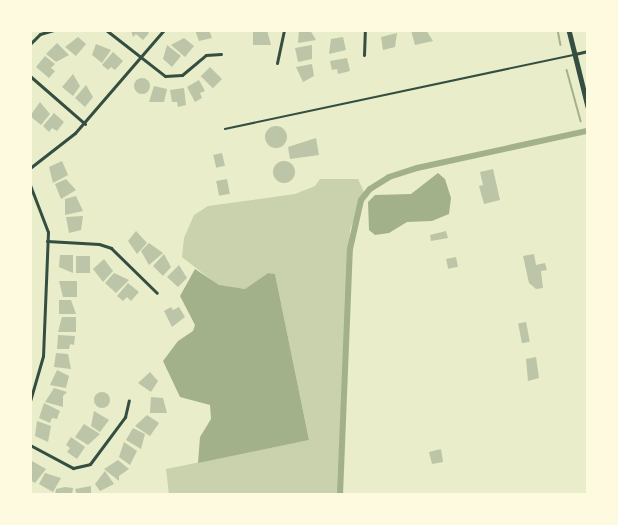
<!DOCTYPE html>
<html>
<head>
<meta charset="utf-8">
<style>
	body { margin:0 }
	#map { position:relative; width:618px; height:525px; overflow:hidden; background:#e9edc9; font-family:"IBM Plex Sans",sans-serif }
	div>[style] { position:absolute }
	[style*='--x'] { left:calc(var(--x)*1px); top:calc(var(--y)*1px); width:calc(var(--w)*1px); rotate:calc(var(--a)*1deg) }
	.green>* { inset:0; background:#cad2ad }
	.water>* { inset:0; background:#a3b18a }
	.stream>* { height:1.5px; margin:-0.75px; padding:0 0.75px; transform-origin:0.75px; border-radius:0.75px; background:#a3b18a }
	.canal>* { height:6px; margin:-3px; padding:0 3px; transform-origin:3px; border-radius:3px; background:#a3b18a }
	.building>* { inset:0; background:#bcc5a7; transform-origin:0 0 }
	.round { border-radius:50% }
	.service>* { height:1.5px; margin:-0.75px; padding:0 0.75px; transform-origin:0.75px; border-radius:0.75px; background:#344e41 }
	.minor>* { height:3px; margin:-1.5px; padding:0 1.5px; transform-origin:1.5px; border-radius:1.5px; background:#344e41 }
	.secondary>* { height:4.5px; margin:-2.25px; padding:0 2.25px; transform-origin:2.25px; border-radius:2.25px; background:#344e41 }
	span { translate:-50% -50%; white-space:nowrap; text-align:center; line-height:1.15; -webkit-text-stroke:6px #fefae0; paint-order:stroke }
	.frame { position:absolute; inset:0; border:32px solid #fefae0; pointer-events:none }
</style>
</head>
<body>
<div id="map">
	<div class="green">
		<i style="clip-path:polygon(320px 179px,358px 179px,364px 192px,350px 230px,340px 495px,169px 495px,166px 469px,309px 440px,275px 274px,268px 273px,245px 289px,219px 286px,182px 257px,184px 238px,194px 215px,208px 206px,295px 194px,315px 186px)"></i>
	</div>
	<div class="water">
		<i style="clip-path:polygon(438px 173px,445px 179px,451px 198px,449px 214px,432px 221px,407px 222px,389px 233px,375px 235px,369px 230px,368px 202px,375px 195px,411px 194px)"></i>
		<i style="clip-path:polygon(195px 269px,219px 285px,245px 289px,268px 273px,275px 274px,309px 440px,198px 463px,200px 437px,211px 419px,210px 405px,180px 397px,163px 361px,178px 341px,193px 331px,195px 325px,180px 296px)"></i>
	</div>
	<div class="stream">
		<i style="--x:558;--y:30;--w:15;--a:79"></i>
		<i style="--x:567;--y:70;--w:53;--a:74.6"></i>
	</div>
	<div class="canal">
		<i style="--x:340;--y:495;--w:246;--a:-87.7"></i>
		<i style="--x:350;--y:249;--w:50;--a:-77.3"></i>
		<i style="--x:361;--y:200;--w:14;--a:-51"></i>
		<i style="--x:370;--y:189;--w:22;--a:-32"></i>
		<i style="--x:389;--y:177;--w:29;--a:-18"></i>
		<i style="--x:417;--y:168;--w:173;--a:-12.3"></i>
	</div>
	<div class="building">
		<i style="clip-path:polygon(131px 30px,146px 30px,149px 33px,143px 40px,136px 34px,133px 37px)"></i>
		<i style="clip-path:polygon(195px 30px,209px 30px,212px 38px,199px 41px)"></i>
		<i style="clip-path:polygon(253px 30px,267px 30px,271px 45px,253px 45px)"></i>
		<i style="clip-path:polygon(299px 30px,310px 30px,316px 40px,298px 43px)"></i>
		<i style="clip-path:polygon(411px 30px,426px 30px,433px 41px,415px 45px)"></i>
		<i style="clip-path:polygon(397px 33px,395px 47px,383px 50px,381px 37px)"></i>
		<i style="clip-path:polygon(78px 37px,86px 44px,76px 56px,65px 47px)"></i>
		<i style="clip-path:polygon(343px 37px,346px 50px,329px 54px,331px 39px)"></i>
		<i style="clip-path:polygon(184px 38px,194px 46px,185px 57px,171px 45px)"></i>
		<i style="clip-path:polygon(57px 43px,69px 55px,56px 62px,46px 54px)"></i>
		<i style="clip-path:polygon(96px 44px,111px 50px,102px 63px,92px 55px)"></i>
		<i style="clip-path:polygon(167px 45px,181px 56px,172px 67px,163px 59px)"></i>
		<i style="clip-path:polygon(312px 45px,312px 59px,298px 62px,295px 48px)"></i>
		<i style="clip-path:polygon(113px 52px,123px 61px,115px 70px,111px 67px,108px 70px,102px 65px)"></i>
		<i style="clip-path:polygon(45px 56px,55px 64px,51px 68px,55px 71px,49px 78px,36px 67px)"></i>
		<i style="clip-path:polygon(347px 58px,350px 71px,338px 74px,337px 69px,332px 70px,330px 61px)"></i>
		<i style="clip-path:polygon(312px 64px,314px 76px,303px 82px,296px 67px)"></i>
		<i style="left:210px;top:67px;width:17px;height:13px;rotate:45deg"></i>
		<i style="clip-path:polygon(73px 74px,80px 86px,73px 96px,62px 87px)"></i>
		<i class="round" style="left:134px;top:78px;width:16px;height:16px"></i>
		<i style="clip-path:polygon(199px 80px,205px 91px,200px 93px,202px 98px,195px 102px,187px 87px)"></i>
		<i style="clip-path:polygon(86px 85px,93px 97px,85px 107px,75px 98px)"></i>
		<i style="clip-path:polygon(154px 86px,167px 89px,164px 102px,149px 102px)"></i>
		<i style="clip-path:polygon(184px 88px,186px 105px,178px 107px,177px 102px,172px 102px,170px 90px)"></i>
		<i style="clip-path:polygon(40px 102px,50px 114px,41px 125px,30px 116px)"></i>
		<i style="clip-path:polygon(54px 113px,64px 122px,57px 131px,52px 128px,49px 132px,43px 126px)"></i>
		<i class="round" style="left:265px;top:126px;width:22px;height:22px"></i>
		<i style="clip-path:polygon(316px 138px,319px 155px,290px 159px,288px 147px)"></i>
		<i style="left:222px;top:153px;width:13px;height:9px;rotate:77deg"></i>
		<i style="clip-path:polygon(62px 161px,68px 175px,53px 183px,49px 167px)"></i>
		<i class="round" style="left:273px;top:161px;width:22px;height:22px"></i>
		<i style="clip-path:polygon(493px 169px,500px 200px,484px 204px,479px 186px,483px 185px,480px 172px)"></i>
		<i style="clip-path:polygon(66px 179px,76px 190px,61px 199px,55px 184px)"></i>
		<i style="left:227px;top:179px;width:15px;height:11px;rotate:79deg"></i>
		<i style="clip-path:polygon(76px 196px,83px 211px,65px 215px,65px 199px)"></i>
		<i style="clip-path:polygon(83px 216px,81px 230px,69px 233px,66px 217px)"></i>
		<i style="clip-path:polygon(136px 231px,147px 243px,137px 254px,128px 241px)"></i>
		<i style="clip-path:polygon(446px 231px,448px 238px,431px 241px,430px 235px)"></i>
		<i style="clip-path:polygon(149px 243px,163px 253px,149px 265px,141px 251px)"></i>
		<i style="clip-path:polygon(164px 254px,171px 267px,163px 276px,153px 266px)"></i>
		<i style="clip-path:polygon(534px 254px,536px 265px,545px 263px,547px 270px,541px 271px,543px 288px,536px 289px,529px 283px,523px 256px)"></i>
		<i style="clip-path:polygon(60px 255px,73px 255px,73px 273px,59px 267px)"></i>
		<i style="left:76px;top:256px;width:14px;height:17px"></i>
		<i style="left:456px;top:257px;width:10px;height:10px;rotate:79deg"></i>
		<i style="clip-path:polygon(104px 259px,113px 271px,103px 282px,93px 269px)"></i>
		<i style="clip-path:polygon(179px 265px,187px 278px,178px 287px,167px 277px)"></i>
		<i style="clip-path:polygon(114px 273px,129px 280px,116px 293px,105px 283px)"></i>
		<i style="clip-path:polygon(59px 281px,77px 281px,77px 297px,63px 297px)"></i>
		<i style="clip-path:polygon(128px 283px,139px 292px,131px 301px,127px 297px,123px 301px,117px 296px)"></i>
		<i style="clip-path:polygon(59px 300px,71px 300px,76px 314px,59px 314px)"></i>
		<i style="clip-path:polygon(171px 307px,173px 310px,179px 307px,185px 317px,172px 327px,164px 311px)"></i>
		<i style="clip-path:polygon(62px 317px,76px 317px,76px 332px,58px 332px)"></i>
		<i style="left:526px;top:322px;width:20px;height:8px;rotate:79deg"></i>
		<i style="clip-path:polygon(58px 335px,75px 336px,74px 345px,70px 344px,69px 349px,57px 349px)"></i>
		<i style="clip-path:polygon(56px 353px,68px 354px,71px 369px,54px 367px)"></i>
		<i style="clip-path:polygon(536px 357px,539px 378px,528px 381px,526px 359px)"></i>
		<i style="clip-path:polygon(57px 370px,69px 376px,66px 388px,50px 385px)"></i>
		<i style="clip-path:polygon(150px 372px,158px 381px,151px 392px,138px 383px)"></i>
		<i style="clip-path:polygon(54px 388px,67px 392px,63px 396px,63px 407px,45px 402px)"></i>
		<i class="round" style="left:94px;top:392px;width:16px;height:16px"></i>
		<i style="clip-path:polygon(151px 397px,163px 398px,167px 413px,150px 413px)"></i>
		<i style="clip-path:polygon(44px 403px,60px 411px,57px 419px,52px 418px,50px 423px,39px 418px)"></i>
		<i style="clip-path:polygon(94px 411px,109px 420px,100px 432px,91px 426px)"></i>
		<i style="clip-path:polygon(147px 415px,159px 423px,150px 436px,135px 426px)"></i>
		<i style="clip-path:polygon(37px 421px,51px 426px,48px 442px,35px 436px)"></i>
		<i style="clip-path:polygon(84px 424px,100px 434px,88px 445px,75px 437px)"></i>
		<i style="clip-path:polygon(133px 428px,145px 434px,141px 449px,126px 440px)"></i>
		<i style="clip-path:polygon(71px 437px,85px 447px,77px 459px,67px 452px,70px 448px,66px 445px)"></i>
		<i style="clip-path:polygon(124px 442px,137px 451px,130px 465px,119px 457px)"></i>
		<i style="clip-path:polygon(441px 449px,443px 462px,432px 464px,429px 452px)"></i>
		<i style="clip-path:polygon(118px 460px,129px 469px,119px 476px,119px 481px,104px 469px)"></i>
		<i style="clip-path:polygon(32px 461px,46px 469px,35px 483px,30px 480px)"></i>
		<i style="clip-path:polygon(105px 471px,114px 484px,100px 491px,95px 484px)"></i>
		<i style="clip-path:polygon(45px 473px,61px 478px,53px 492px,39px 484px)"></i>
		<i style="clip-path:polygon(91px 486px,91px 495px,77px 495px,75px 489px)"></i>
		<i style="clip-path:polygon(65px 487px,73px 488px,72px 495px,55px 495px,56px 489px)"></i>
	</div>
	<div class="service">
		<i style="--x:225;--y:129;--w:357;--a:-12"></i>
	</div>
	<div class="minor">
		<i style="--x:106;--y:30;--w:75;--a:37.9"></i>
		<i style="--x:165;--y:76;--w:17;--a:-3"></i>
		<i style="--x:182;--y:75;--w:31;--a:-40"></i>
		<i style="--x:206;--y:55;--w:15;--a:-4"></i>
		<i style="--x:30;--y:44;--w:14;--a:-45"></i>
		<i style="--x:40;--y:34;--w:15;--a:-16"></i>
		<i style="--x:575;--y:54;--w:13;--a:-13"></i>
		<i style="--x:364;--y:55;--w:25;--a:-88"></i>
		<i style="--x:277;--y:63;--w:34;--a:-78"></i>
		<i style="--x:30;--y:76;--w:73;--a:41.1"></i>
		<i style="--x:30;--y:168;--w:57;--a:-37.9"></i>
		<i style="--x:75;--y:133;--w:136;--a:-49.2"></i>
		<i style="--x:30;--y:185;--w:50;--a:69"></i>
		<i style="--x:48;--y:232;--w:124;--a:92.3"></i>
		<i style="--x:43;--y:356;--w:47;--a:106.1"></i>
		<i style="--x:47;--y:241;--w:52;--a:3.3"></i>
		<i style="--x:99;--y:244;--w:13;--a:18"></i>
		<i style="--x:111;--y:248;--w:64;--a:44.4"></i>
		<i style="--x:30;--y:445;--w:49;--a:28.1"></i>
		<i style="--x:73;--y:468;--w:17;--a:-13"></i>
		<i style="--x:90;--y:464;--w:59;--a:-53.3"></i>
		<i style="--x:125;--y:417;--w:17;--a:-77"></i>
	</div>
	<div class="secondary">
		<i style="--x:569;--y:30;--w:79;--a:76.1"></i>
	</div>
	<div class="frame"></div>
</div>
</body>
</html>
